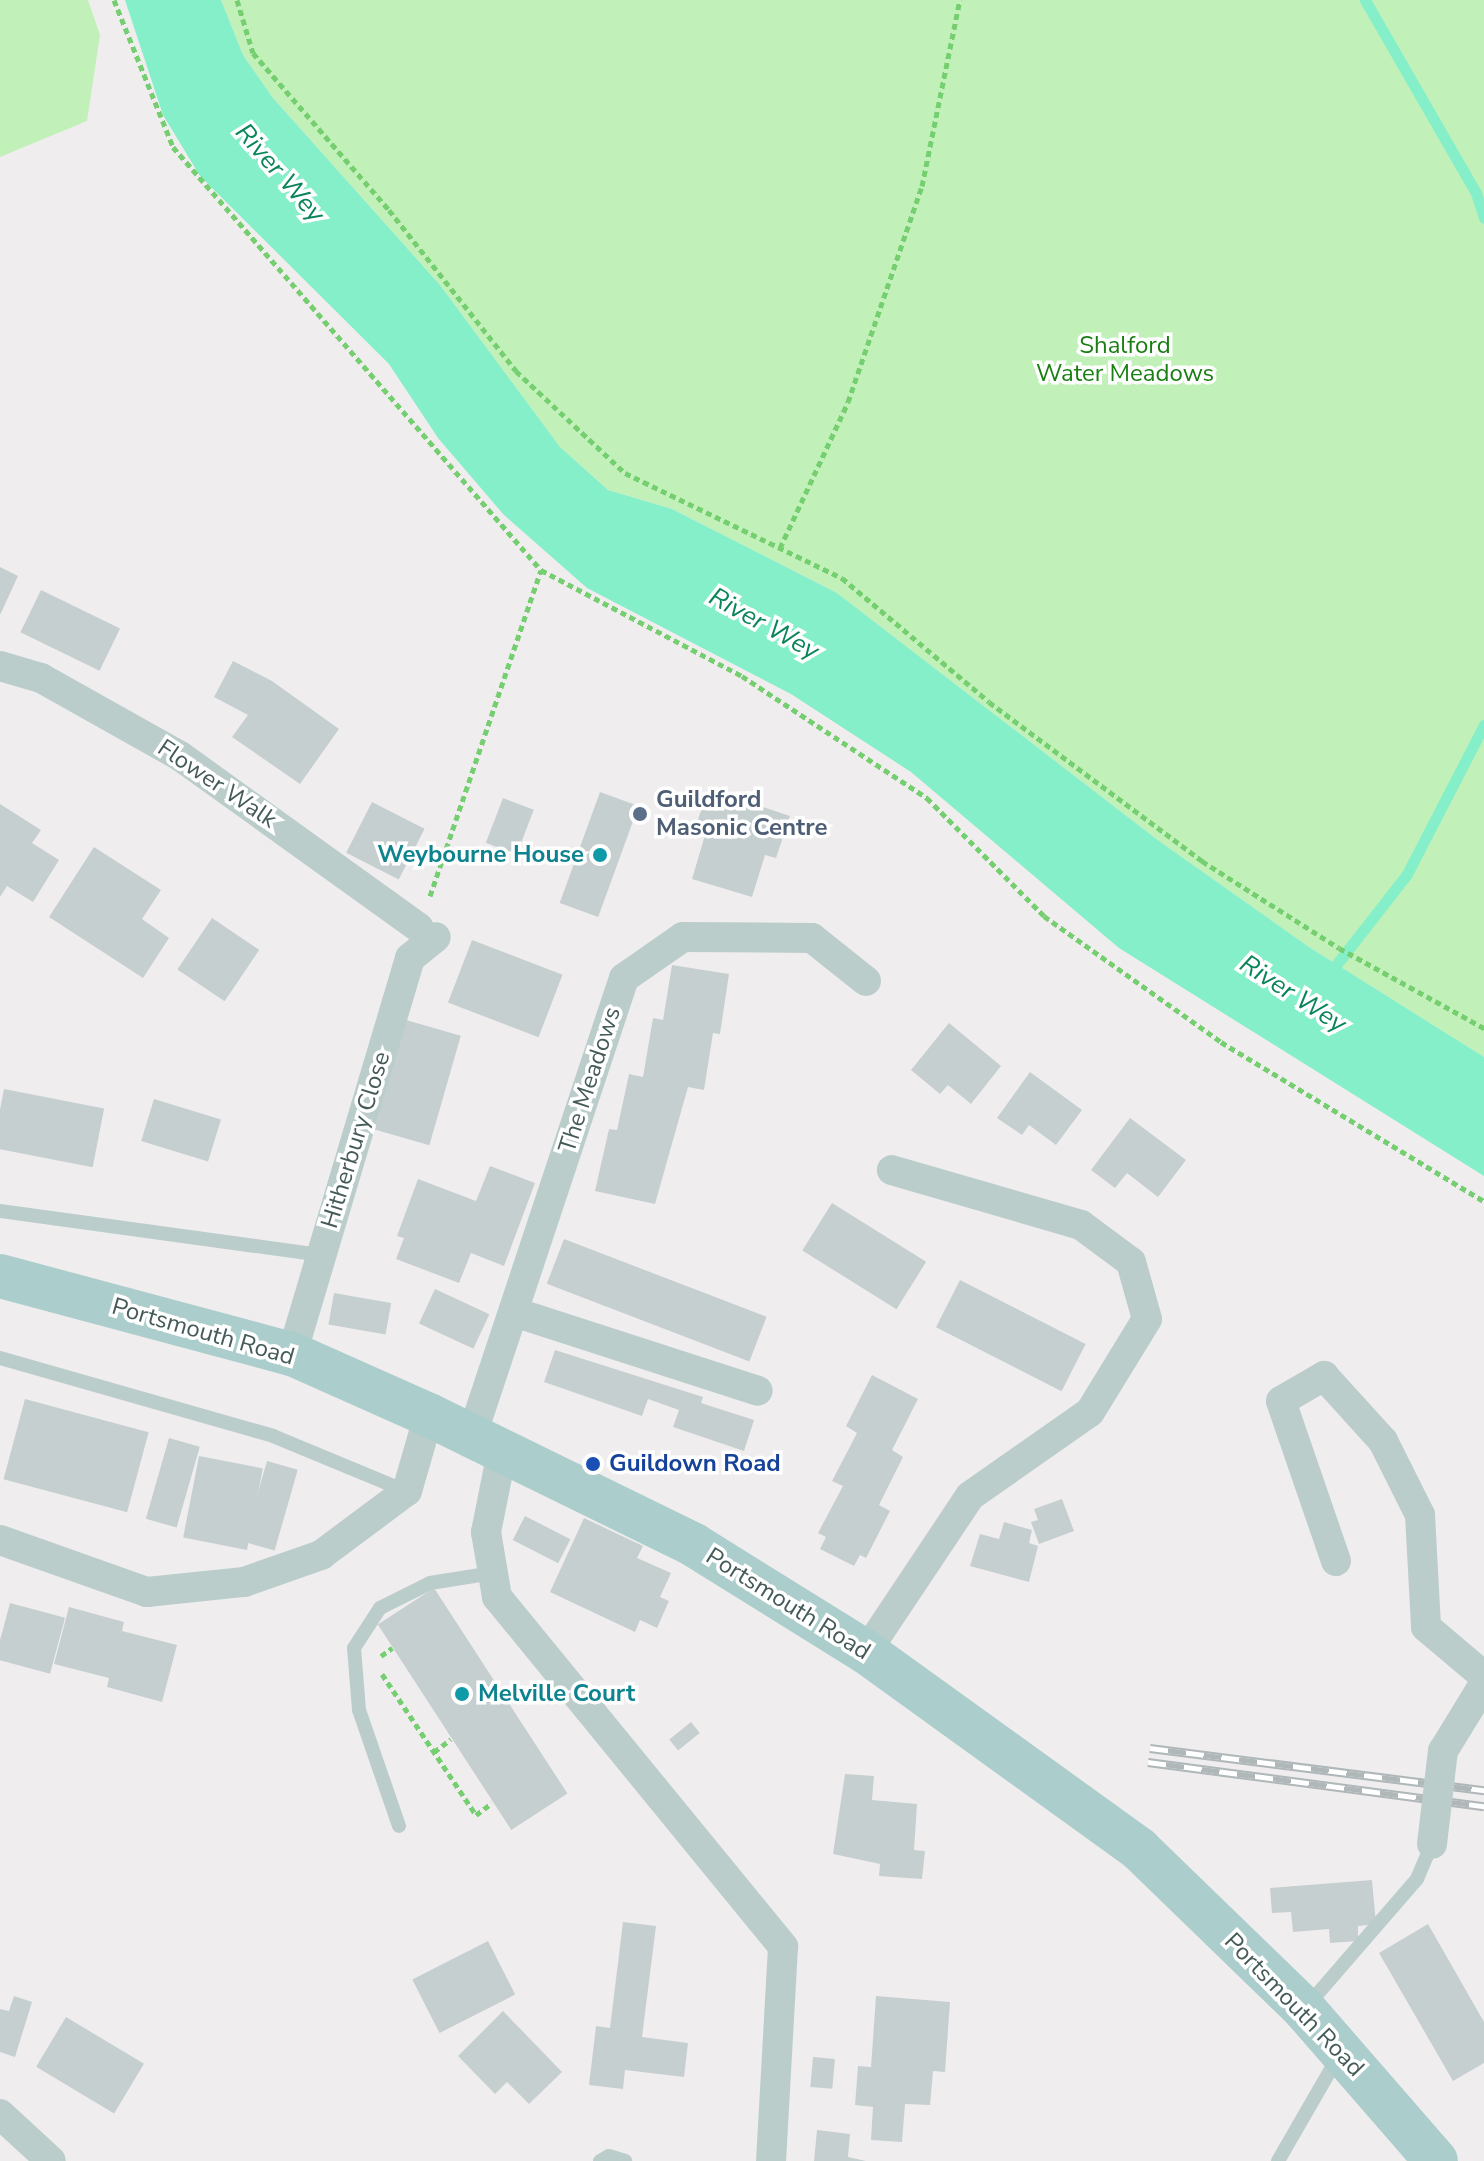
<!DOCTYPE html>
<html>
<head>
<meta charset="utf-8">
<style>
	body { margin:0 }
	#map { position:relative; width:1484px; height:2161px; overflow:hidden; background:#f0edef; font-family:"Nunito Sans",sans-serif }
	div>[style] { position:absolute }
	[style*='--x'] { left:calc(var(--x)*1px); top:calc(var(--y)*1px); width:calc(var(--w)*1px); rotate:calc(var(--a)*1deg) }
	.green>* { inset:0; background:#c2f0b9 }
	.water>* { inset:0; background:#84efc9 }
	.stream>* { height:11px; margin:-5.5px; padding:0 5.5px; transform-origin:5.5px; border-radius:5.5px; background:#84efc9 }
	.building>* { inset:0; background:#c6cfcf; transform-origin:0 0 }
	.path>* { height:5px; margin-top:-2.5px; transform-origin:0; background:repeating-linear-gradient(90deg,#75cf70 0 6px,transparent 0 10px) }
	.service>* { height:14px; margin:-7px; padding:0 7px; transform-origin:7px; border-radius:7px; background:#bbcdcb }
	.minor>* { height:30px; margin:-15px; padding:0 15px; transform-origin:15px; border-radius:15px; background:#bbcdcb }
	.primary>* { height:44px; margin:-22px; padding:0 22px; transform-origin:22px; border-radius:22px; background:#abcdcb }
	.rail>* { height:9px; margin-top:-4.5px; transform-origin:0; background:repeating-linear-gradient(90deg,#fff 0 18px,#afb7b8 0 36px); box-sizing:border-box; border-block:2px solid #afb7b8 }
	.minor-bridge>* { height:30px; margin:-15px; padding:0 15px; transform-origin:15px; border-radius:15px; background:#bbcdcb }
	.dots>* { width:22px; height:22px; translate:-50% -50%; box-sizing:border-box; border:4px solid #fff; border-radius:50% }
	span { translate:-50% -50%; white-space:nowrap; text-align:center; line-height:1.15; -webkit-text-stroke:7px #fff; paint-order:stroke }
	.park-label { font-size:24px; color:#1a7f13 }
	.street-label { font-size:24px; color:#455b59 }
	.service-label { font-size:24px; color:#4e5e75; font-weight:700 }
	.left { translate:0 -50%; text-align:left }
	.culture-label { font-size:24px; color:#0d838f; font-weight:700 }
	.right { translate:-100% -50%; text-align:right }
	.transit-label { font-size:24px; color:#164399; font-weight:700 }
	.water-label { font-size:26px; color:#0a855a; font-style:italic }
</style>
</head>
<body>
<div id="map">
	<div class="green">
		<i style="clip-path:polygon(0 0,88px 0,100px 35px,87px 121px,0 157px)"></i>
		<i style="clip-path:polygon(221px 0,1484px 0,1484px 1057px,1309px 947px,1159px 841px,837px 593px,672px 509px,608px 490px,560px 447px,440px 285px,273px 98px,243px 55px)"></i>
	</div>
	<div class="water">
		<i style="clip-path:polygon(125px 0,221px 0,243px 55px,273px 98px,440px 285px,560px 447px,608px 490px,672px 509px,837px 593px,1159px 841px,1309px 947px,1484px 1057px,1484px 1176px,1119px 948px,911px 772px,791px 694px,587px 588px,504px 515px,438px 438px,389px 364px,200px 176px,163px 115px)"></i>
	</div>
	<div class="stream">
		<i style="--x:1365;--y:0;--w:223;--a:60.1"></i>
		<i style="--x:1476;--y:193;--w:26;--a:72"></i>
		<i style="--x:1329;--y:974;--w:127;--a:-52"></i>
		<i style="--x:1407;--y:874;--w:168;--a:-62.7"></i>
	</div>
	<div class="building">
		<i style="clip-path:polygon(0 567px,18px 576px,0 615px)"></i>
		<i style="left:41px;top:590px;width:88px;height:47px;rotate:26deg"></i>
		<i style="clip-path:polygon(233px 661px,272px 681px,339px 729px,300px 784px,232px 737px,248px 715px,214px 697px)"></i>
		<i style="clip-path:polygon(708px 789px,790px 816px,776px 858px,765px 855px,752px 897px,692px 879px,705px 835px,694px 832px)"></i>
		<i style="left:600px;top:792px;width:41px;height:118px;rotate:20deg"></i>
		<i style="left:503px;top:798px;width:33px;height:48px;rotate:21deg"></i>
		<i style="left:372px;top:802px;width:59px;height:57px;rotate:27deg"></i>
		<i style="clip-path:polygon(0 804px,41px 830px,32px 843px,59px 860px,33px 902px,7px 886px,0 897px)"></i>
		<i style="clip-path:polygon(94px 847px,161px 890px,142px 919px,169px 938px,143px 978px,49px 917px)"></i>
		<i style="left:212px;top:918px;width:57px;height:62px;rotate:34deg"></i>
		<i style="left:472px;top:940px;width:97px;height:67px;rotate:21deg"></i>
		<i style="clip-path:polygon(672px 965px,729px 974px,720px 1034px,713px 1033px,704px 1090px,688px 1087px,655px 1204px,595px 1191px,609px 1129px,617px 1130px,629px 1074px,643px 1077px,653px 1018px,663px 1020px)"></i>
		<i style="left:406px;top:1020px;width:57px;height:114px;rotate:16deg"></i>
		<i style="clip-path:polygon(949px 1023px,1001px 1066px,971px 1104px,948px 1085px,940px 1094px,911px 1070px)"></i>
		<i style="clip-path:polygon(1030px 1072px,1082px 1110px,1056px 1145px,1029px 1125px,1022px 1135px,997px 1118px)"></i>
		<i style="left:4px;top:1089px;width:102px;height:60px;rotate:11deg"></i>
		<i style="left:154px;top:1099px;width:70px;height:44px;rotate:17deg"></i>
		<i style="clip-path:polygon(1130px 1118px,1186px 1160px,1158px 1197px,1127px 1173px,1115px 1188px,1091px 1170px)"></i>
		<i style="clip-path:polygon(490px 1166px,535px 1183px,504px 1266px,471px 1253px,459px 1283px,396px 1259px,404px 1238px,397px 1236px,418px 1179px,476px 1201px)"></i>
		<i style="left:832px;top:1203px;width:111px;height:56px;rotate:32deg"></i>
		<i style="left:564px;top:1239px;width:217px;height:48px;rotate:21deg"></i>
		<i style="left:960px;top:1280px;width:141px;height:53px;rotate:27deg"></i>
		<i style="left:435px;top:1289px;width:60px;height:38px;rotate:25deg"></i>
		<i style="left:334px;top:1293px;width:58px;height:32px;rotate:10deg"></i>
		<i style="clip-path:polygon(555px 1350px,703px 1397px,701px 1403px,754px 1420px,744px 1451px,673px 1427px,679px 1410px,648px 1399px,642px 1416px,544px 1382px)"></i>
		<i style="clip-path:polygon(872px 1375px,918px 1399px,892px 1450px,903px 1457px,879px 1505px,890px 1511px,866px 1558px,860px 1555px,854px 1566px,820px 1549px,826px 1537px,818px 1533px,843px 1486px,832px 1481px,857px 1433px,846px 1426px)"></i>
		<i style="left:25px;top:1399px;width:128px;height:83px;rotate:15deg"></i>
		<i style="left:169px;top:1438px;width:32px;height:84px;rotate:16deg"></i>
		<i style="left:199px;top:1456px;width:65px;height:83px;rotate:11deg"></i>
		<i style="left:267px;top:1461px;width:32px;height:84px;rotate:16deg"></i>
		<i style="clip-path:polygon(1062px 1499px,1074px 1531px,1039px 1544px,1031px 1522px,1038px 1520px,1034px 1509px)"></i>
		<i style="left:525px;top:1516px;width:51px;height:27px;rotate:27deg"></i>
		<i style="clip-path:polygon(584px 1518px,643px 1546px,637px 1558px,671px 1573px,660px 1597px,669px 1601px,657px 1628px,640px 1620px,635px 1632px,550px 1592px)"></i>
		<i style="clip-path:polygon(1004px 1522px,1032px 1530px,1029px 1543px,1038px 1546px,1029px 1582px,970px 1566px,980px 1534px,999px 1539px)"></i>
		<i style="left:434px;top:1588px;width:245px;height:67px;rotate:57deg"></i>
		<i style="left:10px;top:1603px;width:57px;height:58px;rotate:15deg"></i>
		<i style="clip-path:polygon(69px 1607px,124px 1622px,122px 1631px,177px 1645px,162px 1702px,107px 1687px,109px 1678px,54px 1664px)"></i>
		<i style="left:691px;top:1722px;width:14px;height:28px;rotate:51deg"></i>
		<i style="clip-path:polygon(845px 1774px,874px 1776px,872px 1800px,917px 1804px,914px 1850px,925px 1851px,922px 1879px,879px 1876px,880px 1864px,833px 1854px)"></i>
		<i style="clip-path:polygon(1372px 1880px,1376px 1924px,1358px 1926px,1358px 1941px,1330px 1943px,1329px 1929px,1293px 1932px,1291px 1912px,1272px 1913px,1270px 1888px)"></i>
		<i style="clip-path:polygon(623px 1922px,656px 1926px,642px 2037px,688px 2043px,684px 2077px,625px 2070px,623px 2089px,589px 2085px,596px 2026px,610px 2028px)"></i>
		<i style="clip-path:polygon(1428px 1924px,1484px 2022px,1484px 2063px,1453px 2081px,1379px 1953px)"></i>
		<i style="left:488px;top:1941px;width:60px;height:85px;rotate:63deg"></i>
		<i style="clip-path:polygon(14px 1996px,32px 2002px,15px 2057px,0 2052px,0 2009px,9px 2011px)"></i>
		<i style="clip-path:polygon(876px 1996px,950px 2002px,945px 2072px,933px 2071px,930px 2105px,905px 2104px,902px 2142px,871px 2140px,873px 2107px,855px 2105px,858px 2066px,871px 2067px)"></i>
		<i style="clip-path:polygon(503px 2011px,562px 2072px,529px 2104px,507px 2082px,495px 2094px,458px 2056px)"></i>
		<i style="left:66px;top:2017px;width:91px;height:58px;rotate:31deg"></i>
		<i style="left:813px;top:2057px;width:22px;height:30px;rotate:5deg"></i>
		<i style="clip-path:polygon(817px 2130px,850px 2134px,848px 2157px,866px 2161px,814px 2161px)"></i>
	</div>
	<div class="path">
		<i style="--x:114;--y:0;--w:158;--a:68.1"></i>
		<i style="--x:173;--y:147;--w:561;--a:48.98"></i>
		<i style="--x:541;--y:570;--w:227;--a:27.8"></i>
		<i style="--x:742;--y:676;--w:222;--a:33.4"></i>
		<i style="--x:927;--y:798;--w:166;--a:45.2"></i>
		<i style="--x:1044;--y:916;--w:217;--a:35.4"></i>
		<i style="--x:1221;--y:1042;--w:307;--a:31.2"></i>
		<i style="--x:237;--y:0;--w:55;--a:73.2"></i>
		<i style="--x:253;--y:53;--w:208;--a:49.1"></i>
		<i style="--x:389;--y:210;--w:205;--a:51.7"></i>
		<i style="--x:516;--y:371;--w:149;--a:43.1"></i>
		<i style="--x:625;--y:473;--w:241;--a:25.8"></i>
		<i style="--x:842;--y:578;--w:192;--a:40.1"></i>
		<i style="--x:989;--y:702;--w:266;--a:36.7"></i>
		<i style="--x:1202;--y:861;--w:162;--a:32.4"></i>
		<i style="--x:1339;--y:948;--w:166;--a:28.9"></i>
		<i style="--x:780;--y:548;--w:161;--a:-65"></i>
		<i style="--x:848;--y:402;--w:228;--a:-71.1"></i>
		<i style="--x:922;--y:186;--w:190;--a:-78.5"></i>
		<i style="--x:430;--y:896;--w:344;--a:-71.2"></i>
		<i style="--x:381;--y:1656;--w:14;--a:-36"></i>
		<i style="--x:382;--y:1674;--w:169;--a:56.3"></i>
		<i style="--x:476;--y:1815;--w:20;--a:-37"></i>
		<i style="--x:434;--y:1752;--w:21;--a:-37"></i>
	</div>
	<div class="service">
		<i style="--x:0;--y:1211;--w:325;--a:7.8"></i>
		<i style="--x:0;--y:1358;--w:284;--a:15.9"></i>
		<i style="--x:273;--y:1436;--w:144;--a:22.5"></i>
		<i style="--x:399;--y:1826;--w:123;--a:-109"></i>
		<i style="--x:359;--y:1710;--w:62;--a:-94.6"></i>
		<i style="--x:354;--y:1648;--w:48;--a:-57"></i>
		<i style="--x:380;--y:1608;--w:56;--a:-26.6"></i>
		<i style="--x:430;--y:1583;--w:64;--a:-9"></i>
		<i style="--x:1307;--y:2006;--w:168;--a:-49.1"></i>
		<i style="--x:1417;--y:1879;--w:38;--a:-67"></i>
		<i style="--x:600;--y:2161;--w:10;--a:-29"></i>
		<i style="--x:609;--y:2156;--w:17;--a:17"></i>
		<i style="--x:1278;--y:2161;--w:120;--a:-60"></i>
	</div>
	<div class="minor">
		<i style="--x:0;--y:666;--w:43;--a:16.3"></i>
		<i style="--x:41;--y:678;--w:159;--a:29.3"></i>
		<i style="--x:180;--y:756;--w:294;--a:35.7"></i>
		<i style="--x:514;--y:1312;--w:256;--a:17.9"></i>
		<i style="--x:292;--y:1354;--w:413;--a:-73.4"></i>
		<i style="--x:410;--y:958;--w:33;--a:-39"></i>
		<i style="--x:471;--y:1438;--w:485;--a:-71.6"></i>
		<i style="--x:624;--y:978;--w:72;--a:-34.8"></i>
		<i style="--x:683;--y:937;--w:129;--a:0.4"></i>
		<i style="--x:812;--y:938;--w:69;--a:38.5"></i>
		<i style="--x:502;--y:1452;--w:82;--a:101.3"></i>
		<i style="--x:486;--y:1532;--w:66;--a:80.4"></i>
		<i style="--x:497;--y:1597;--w:452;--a:50.7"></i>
		<i style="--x:783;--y:1947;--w:214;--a:93.2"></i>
		<i style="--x:0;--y:1540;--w:156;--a:19.5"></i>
		<i style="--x:147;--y:1592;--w:98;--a:-5.9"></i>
		<i style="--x:244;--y:1582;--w:82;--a:-19.3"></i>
		<i style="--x:321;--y:1555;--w:107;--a:-36.7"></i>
		<i style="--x:407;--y:1491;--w:79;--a:-73.9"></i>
		<i style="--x:1336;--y:1561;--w:169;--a:-109"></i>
		<i style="--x:1281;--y:1401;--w:50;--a:-30.2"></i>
		<i style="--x:1324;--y:1376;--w:88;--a:47.8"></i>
		<i style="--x:1383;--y:1441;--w:83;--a:63.4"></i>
		<i style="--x:1420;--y:1515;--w:112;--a:86.9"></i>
		<i style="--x:1426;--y:1627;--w:76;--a:40.2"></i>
		<i style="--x:866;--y:1652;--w:187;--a:-56.3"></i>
		<i style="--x:970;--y:1496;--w:146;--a:-35"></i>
		<i style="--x:1090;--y:1412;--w:109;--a:-58.5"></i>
		<i style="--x:1147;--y:1319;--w:59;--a:-105.7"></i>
		<i style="--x:1131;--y:1262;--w:62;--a:-143.5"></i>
		<i style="--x:1081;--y:1225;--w:197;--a:-163.8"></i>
		<i style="--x:1443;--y:1751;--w:79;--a:-58.5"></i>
		<i style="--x:0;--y:2114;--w:69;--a:42.7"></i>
	</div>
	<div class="primary">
		<i style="--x:0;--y:1276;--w:302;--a:15"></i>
		<i style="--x:292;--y:1354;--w:150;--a:24"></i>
		<i style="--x:429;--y:1415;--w:295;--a:26.1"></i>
		<i style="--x:694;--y:1545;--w:203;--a:31.9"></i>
		<i style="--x:866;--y:1652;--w:337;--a:35.8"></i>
		<i style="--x:1139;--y:1849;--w:230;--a:44.1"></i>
		<i style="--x:1304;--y:2009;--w:201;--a:49"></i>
	</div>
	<div class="rail">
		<i style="--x:1150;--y:1748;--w:337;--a:7.2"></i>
		<i style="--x:1148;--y:1762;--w:339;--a:7.5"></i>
	</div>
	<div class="minor-bridge">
		<i style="--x:1432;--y:1844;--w:94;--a:-83.3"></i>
	</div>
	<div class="dots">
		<i style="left:640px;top:814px;background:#5c6f8a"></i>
		<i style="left:600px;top:855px;background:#0f9aa8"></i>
		<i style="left:593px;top:1464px;background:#1a4fb4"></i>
		<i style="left:462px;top:1694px;background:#0f9aa8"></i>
	</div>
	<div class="park-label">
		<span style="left:1125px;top:360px">Shalford<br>Water Meadows</span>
	</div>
	<div class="street-label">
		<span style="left:217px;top:784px;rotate:34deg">Flower Walk</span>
		<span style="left:590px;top:1080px;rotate:-72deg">The Meadows</span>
		<span style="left:356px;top:1140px;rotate:-73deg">Hitherbury Close</span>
		<span style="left:203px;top:1332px;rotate:16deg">Portsmouth Road</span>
		<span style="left:788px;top:1604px;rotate:32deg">Portsmouth Road</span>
		<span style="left:1294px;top:2005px;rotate:46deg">Portsmouth Road</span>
	</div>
	<div class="service-label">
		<span class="left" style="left:656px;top:814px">Guildford<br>Masonic Centre</span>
	</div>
	<div class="culture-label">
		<span class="right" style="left:584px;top:855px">Weybourne House</span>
		<span class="left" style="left:478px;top:1694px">Melville Court</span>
	</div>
	<div class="transit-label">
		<span class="left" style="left:609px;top:1464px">Guildown Road</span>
	</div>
	<div class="water-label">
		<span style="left:280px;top:173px;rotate:49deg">River Wey</span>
		<span style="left:764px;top:624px;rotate:29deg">River Wey</span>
		<span style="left:1293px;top:994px;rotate:33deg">River Wey</span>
	</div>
</div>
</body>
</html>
